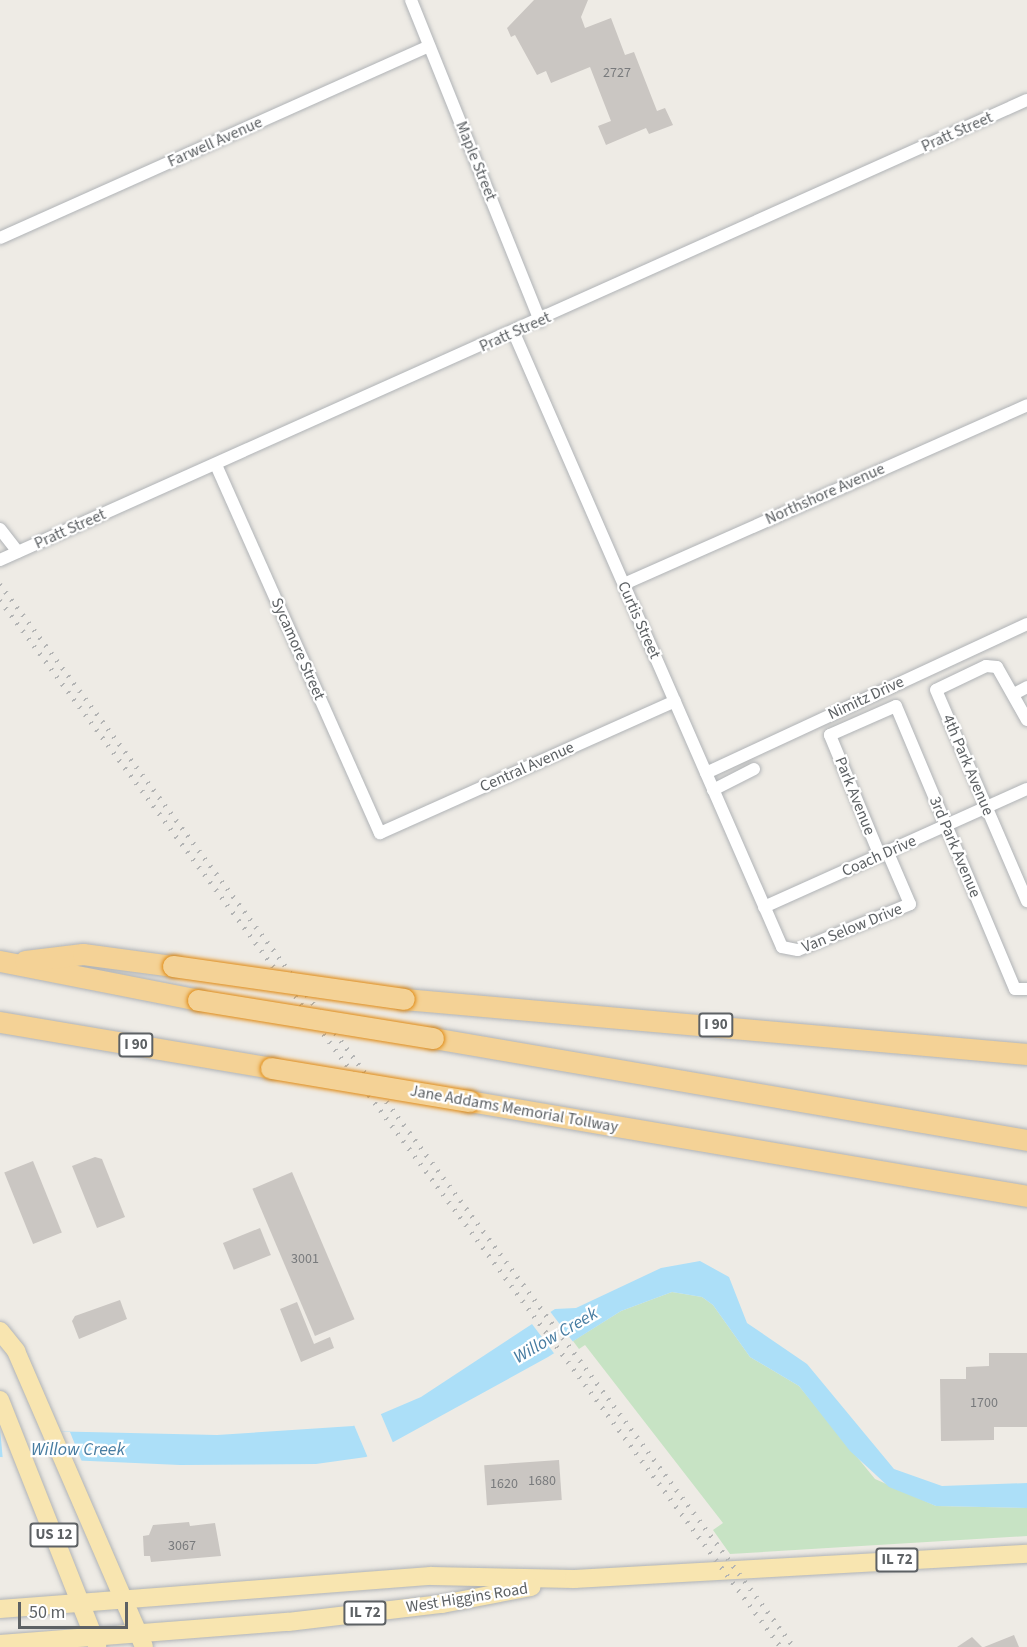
<!DOCTYPE html>
<html>
<head>
<meta charset="utf-8">
<style>
	body { margin:0 }
	#map { position:relative; width:1027px; height:1647px; overflow:hidden; background:#eeebe5; font-family:"Source Sans 3",sans-serif }
	div>[style] { position:absolute }
	[style*='--x'] { left:calc(var(--x)*1px); top:calc(var(--y)*1px); width:calc(var(--w)*1px); rotate:calc(var(--a)*1deg) }
	.green>* { inset:0; background:#c7e3c4 }
	.water>* { inset:0; background:#acdff8 }
	.pier>* { inset:0; background:#eeebe5; transform-origin:0 0 }
	.building>* { inset:0; background:#cac6c2; transform-origin:0 0 }
	.roads { filter:drop-shadow(0 0 2px #b0b3b6) drop-shadow(0 0 2px #b0b3b6) }
	.minor>* { height:12px; margin:-6px; padding:0 6px; transform-origin:6px; border-radius:6px; background:#fff }
	.primary>* { height:18px; margin:-9px; padding:0 9px; transform-origin:9px; border-radius:9px; background:#f8e5b0 }
	.motorway>* { height:21px; margin:-10.5px; padding:0 10.5px; transform-origin:10.5px; border-radius:10.5px; background:#f4d296 }
	.rail>* { height:4.5px; margin-top:-2.25px; transform-origin:0; background:repeating-linear-gradient(90deg,#b3b4b4 0 1.5px,transparent 0 9.5px) }
	.bridges { filter:drop-shadow(0 0 2px #e08a13) drop-shadow(0 0 2px #e08a13) }
	.motorway-bridge>* { height:21px; margin:-10.5px; padding:0 10.5px; transform-origin:10.5px; border-radius:10.5px; background:#f4d296 }
	span { translate:-50% -50%; white-space:nowrap; text-align:center; line-height:1.15; -webkit-text-stroke:4.5px #fff; paint-order:stroke }
	.number-label { font-size:14px; color:#787a7c }
	.number-label span { -webkit-text-stroke-width:0 }
	.shield-label span { padding:2px 4px; background:#fff; border:2px solid; border-radius:4px; -webkit-text-stroke-width:0 }
	.shield-label { font-size:15px; color:#5d6164; font-weight:700 }
	.street-label { font-size:16px; color:#5d6164 }
	.water-label { font-size:18px; color:#477ca1; font-style:italic }
	.scale { position:absolute; left:18px; top:1602px; width:110px; height:27px; box-sizing:border-box; border:3px solid #5d6164; border-top:0; padding-left:8px; font-size:18px; line-height:21px; white-space:nowrap; color:#5d6164; -webkit-text-stroke:4px #fff; paint-order:stroke }
</style>
</head>
<body>
<div id="map">
	<div class="green">
		<i style="clip-path:polygon(672px 1292px,702px 1297px,713px 1305px,750px 1357px,799px 1386px,875px 1479px,936px 1506px,1027px 1508px,1027px 1536px,730px 1554px,713px 1530px,723px 1523px,585px 1345px,579px 1349px,573px 1341px,621px 1311px)"></i>
	</div>
	<div class="water">
		<i style="clip-path:polygon(700px 1261px,729px 1277px,747px 1323px,807px 1364px,894px 1469px,942px 1486px,1027px 1483px,1027px 1508px,936px 1506px,889px 1487px,850px 1451px,799px 1386px,750px 1357px,713px 1305px,702px 1297px,672px 1292px,621px 1311px,548px 1357px,366px 1457px,316px 1464px,180px 1465px,0 1457px,0 1430px,217px 1435px,353px 1426px,421px 1397px,555px 1309px,576px 1308px,661px 1268px)"></i>
	</div>
	<div class="pier">
		<i style="left:549px;top:1310px;width:41px;height:22px;rotate:53deg"></i>
		<i style="left:380px;top:1412px;width:36px;height:29px;rotate:67deg"></i>
		<i style="clip-path:polygon(0 1428px,70px 1432px,84px 1467px,3px 1461px)"></i>
	</div>
	<div class="building">
		<i style="clip-path:polygon(534px 0,588px 0,581px 17px,585px 28px,611px 18px,625px 55px,634px 52px,657px 111px,665px 108px,673px 125px,649px 134px,646px 128px,606px 145px,598px 126px,611px 121px,590px 67px,551px 83px,546px 71px,537px 75px,515px 35px,511px 37px,507px 28px)"></i>
		<i style="clip-path:polygon(95px 1157px,102px 1159px,125px 1217px,97px 1228px,72px 1166px)"></i>
		<i style="left:33px;top:1161px;width:77px;height:31px;rotate:68deg"></i>
		<i style="left:292px;top:1172px;width:160px;height:43px;rotate:67deg"></i>
		<i style="left:260px;top:1228px;width:29px;height:40px;rotate:68deg"></i>
		<i style="clip-path:polygon(120px 1300px,127px 1319px,79px 1339px,72px 1321px,75px 1316px)"></i>
		<i style="clip-path:polygon(297px 1302px,314px 1344px,330px 1337px,334px 1348px,301px 1362px,280px 1309px)"></i>
		<i style="clip-path:polygon(989px 1353px,1027px 1353px,1027px 1427px,994px 1427px,994px 1440px,941px 1441px,940px 1379px,966px 1379px,966px 1367px,989px 1366px)"></i>
		<i style="left:559px;top:1460px;width:40px;height:75px;rotate:86deg"></i>
		<i style="clip-path:polygon(189px 1522px,190px 1526px,215px 1523px,221px 1556px,151px 1562px,150px 1556px,144px 1556px,143px 1536px,149px 1535px,153px 1525px)"></i>
		<i style="clip-path:polygon(1014px 1635px,1019px 1647px,984px 1647px)"></i>
		<i style="clip-path:polygon(972px 1637px,982px 1647px,957px 1647px)"></i>
	</div>
	<div class="roads">
		<div class="minor">
			<i style="--x:411;--y:0;--w:346;--a:68.1"></i>
			<i style="--x:0;--y:238;--w:470;--a:-24.1"></i>
			<i style="--x:514;--y:333;--w:670;--a:66.42"></i>
			<i style="--x:782;--y:947;--w:16;--a:11"></i>
			<i style="--x:798;--y:950;--w:121;--a:-22.3"></i>
			<i style="--x:910;--y:904;--w:56;--a:-113.3"></i>
			<i style="--x:216;--y:465;--w:403;--a:66"></i>
			<i style="--x:380;--y:833;--w:323;--a:-24.1"></i>
			<i style="--x:0;--y:529;--w:29;--a:52"></i>
			<i style="--x:0;--y:560;--w:1125;--a:-24.13"></i>
			<i style="--x:624;--y:584;--w:441;--a:-23.9"></i>
			<i style="--x:1014;--y:694;--w:15;--a:-28"></i>
			<i style="--x:1027;--y:720;--w:61;--a:-119.5"></i>
			<i style="--x:997;--y:667;--w:11;--a:-175"></i>
			<i style="--x:986;--y:666;--w:55;--a:154.4"></i>
			<i style="--x:936;--y:690;--w:230;--a:66.7"></i>
			<i style="--x:706;--y:773;--w:354;--a:-24.9"></i>
			<i style="--x:713;--y:790;--w:46;--a:-27.1"></i>
			<i style="--x:880;--y:856;--w:131;--a:-112.5"></i>
			<i style="--x:830;--y:735;--w:72;--a:-23.7"></i>
			<i style="--x:896;--y:706;--w:307;--a:67.2"></i>
			<i style="--x:1015;--y:989;--w:12;--a:0"></i>
			<i style="--x:764;--y:907;--w:288;--a:-24.2"></i>
		</div>
		<div class="primary">
			<i style="--x:0;--y:1331;--w:26;--a:51"></i>
			<i style="--x:16;--y:1351;--w:322;--a:66.6"></i>
			<i style="--x:0;--y:1400;--w:264;--a:68.4"></i>
			<i style="--x:0;--y:1609;--w:432;--a:-4.4"></i>
			<i style="--x:431;--y:1576;--w:143;--a:1.2"></i>
			<i style="--x:574;--y:1579;--w:454;--a:-3.2"></i>
			<i style="--x:0;--y:1644;--w:289;--a:-4.4"></i>
			<i style="--x:288;--y:1622;--w:155;--a:-6.7"></i>
			<i style="--x:442;--y:1604;--w:91;--a:-10.8"></i>
		</div>
		<div class="motorway">
			<i style="--x:0;--y:961;--w:202;--a:11.1"></i>
			<i style="--x:25;--y:961;--w:58;--a:-6.9"></i>
			<i style="--x:83;--y:954;--w:91;--a:7.6"></i>
			<i style="--x:404;--y:999;--w:625;--a:5.05"></i>
			<i style="--x:0;--y:1022;--w:275;--a:9.6"></i>
			<i style="--x:433;--y:1038;--w:603;--a:9.74"></i>
			<i style="--x:469;--y:1101;--w:566;--a:9.66"></i>
		</div>
	</div>
	<div class="rail">
		<i style="--x:0;--y:584;--w:1327;--a:53.24"></i>
		<i style="--x:0;--y:600;--w:1306;--a:53.28"></i>
	</div>
	<div class="bridges">
		<div class="motorway-bridge">
			<i style="--x:173;--y:966;--w:233;--a:8.1"></i>
			<i style="--x:198;--y:1000;--w:238;--a:9.2"></i>
			<i style="--x:271;--y:1068;--w:201;--a:9.5"></i>
		</div>
	</div>
	<div class="number-label">
		<span style="left:617px;top:73px">2727</span>
		<span style="left:305px;top:1259px">3001</span>
		<span style="left:984px;top:1403px">1700</span>
		<span style="left:542px;top:1481px">1680</span>
		<span style="left:504px;top:1484px">1620</span>
		<span style="left:182px;top:1546px">3067</span>
	</div>
	<div class="shield-label">
		<span style="left:716px;top:1025px">I 90</span>
		<span style="left:136px;top:1045px">I 90</span>
		<span style="left:54px;top:1535px">US 12</span>
		<span style="left:897px;top:1560px">IL 72</span>
		<span style="left:365px;top:1613px">IL 72</span>
	</div>
	<div class="street-label">
		<span style="left:957px;top:132px;rotate:-24deg">Pratt Street</span>
		<span style="left:215px;top:142px;rotate:-24deg">Farwell Avenue</span>
		<span style="left:476px;top:161px;rotate:68deg">Maple Street</span>
		<span style="left:515px;top:332px;rotate:-24deg">Pratt Street</span>
		<span style="left:825px;top:494px;rotate:-24deg">Northshore Avenue</span>
		<span style="left:70px;top:529px;rotate:-24deg">Pratt Street</span>
		<span style="left:639px;top:620px;rotate:66deg">Curtis Street</span>
		<span style="left:298px;top:649px;rotate:66deg">Sycamore Street</span>
		<span style="left:866px;top:698px;rotate:-25deg">Nimitz Drive</span>
		<span style="left:968px;top:765px;rotate:67deg">4th Park Avenue</span>
		<span style="left:527px;top:767px;rotate:-24deg">Central Avenue</span>
		<span style="left:855px;top:796px;rotate:68deg">Park Avenue</span>
		<span style="left:955px;top:847px;rotate:67deg">3rd Park Avenue</span>
		<span style="left:879px;top:856px;rotate:-24deg">Coach Drive</span>
		<span style="left:852px;top:928px;rotate:-22deg">Van Selow Drive</span>
		<span style="left:514px;top:1109px;rotate:10deg">Jane Addams Memorial Tollway</span>
		<span style="left:467px;top:1598px;rotate:-9deg">West Higgins Road</span>
	</div>
	<div class="water-label">
		<span style="left:556px;top:1336px;rotate:-30deg">Willow Creek</span>
		<span style="left:78px;top:1450px">Willow Creek</span>
	</div>
	<div class="scale">50 m</div>
</div>
</body>
</html>
